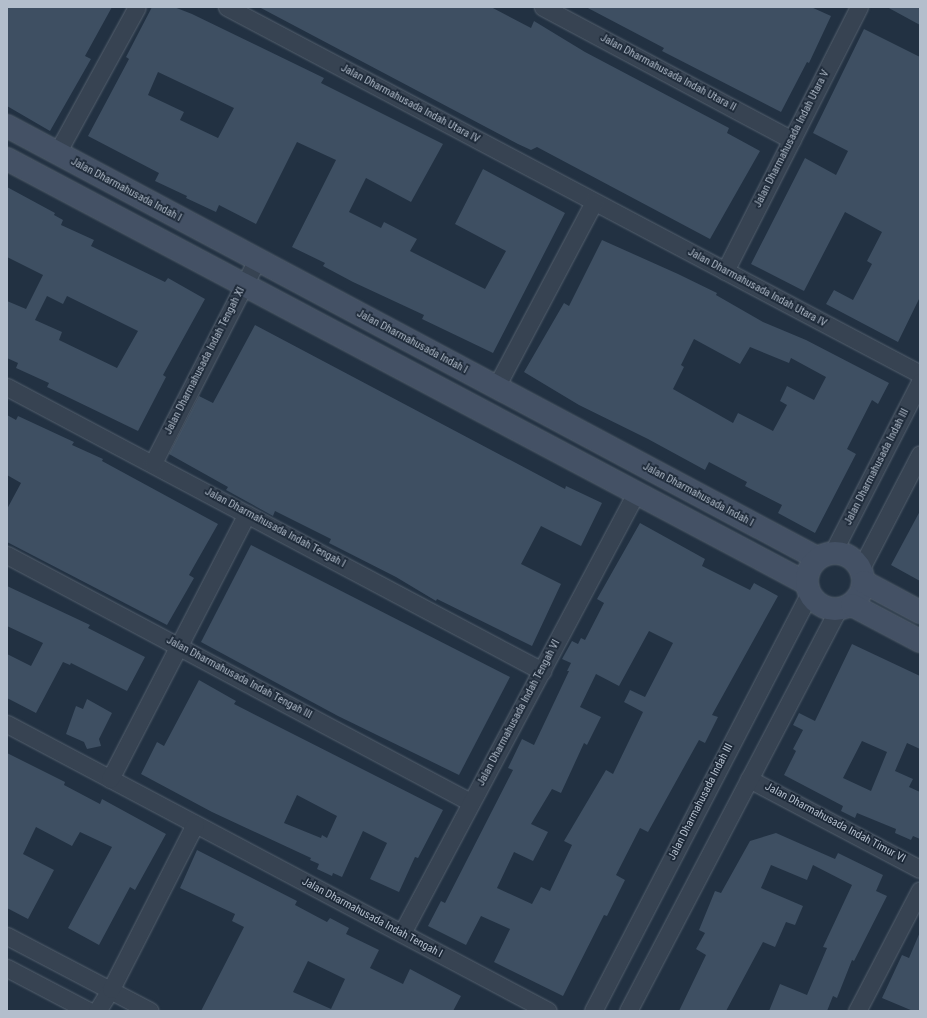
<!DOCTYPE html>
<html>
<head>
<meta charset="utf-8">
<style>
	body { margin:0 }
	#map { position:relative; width:927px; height:1018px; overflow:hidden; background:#223142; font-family:"Roboto Condensed",sans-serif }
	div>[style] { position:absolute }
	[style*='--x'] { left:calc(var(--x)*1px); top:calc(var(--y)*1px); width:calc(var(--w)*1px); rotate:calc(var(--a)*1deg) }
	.building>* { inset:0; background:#3e4f62 }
	.roads { filter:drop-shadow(0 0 1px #55616f) drop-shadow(0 0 1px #55616f) }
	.minor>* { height:17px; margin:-8.5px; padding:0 8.5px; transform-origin:8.5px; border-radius:8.5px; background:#374352 }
	.secondary>* { height:22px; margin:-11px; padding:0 11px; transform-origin:11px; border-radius:11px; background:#445165 }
	.secondary>.ring { margin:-11px; padding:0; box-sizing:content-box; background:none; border:22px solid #445165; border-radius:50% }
	span { translate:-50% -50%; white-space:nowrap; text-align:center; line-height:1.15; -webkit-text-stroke:3.5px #1c2837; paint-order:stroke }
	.street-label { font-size:11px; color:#b3becc }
	.frame { position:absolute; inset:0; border:8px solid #b3becc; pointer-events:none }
</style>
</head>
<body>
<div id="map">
	<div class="building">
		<i style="clip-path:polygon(7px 7px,112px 7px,85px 56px,91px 59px,50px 131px,7px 106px)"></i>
		<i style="clip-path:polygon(evenodd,152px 7px,174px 7px,192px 14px,324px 78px,321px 83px,443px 144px,411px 202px,366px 178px,349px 212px,381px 228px,384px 222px,417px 239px,410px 251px,485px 289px,506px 251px,455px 224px,483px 169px,565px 213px,493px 353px,422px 319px,424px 315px,353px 282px,323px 266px,325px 263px,292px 247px,336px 160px,297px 142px,256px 224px,219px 205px,216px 212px,186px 198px,187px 196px,155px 181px,159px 173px,88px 136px,129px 59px,126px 57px,152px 7px,158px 72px,234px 108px,218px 138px,180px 120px,184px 112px,148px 95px,158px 72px)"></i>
		<i style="clip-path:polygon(259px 7px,491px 7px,531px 28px,534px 21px,585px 52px,729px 128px,727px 133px,760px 151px,710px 239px,537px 147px,531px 150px,518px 144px)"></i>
		<i style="clip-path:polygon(586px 7px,811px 7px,831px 16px,809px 63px,807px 62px,781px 112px,662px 51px,664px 48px)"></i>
		<i style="clip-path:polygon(887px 7px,920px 7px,920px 25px)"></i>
		<i style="clip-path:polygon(864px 29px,920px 57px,920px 297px,898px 342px,826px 304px,834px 290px,853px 300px,872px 264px,867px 261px,882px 232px,845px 212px,804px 291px,751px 264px,805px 158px,836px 175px,848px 151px,813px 133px)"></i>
		<i style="clip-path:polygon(evenodd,7px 187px,55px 213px,54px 215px,63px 220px,61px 225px,94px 240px,91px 246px,165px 282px,168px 278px,205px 299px,163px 375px,166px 377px,138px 431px,47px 387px,49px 383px,16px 368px,18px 363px,7px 358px,7px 301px,26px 309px,43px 275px,7px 257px,7px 187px,47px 296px,63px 304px,67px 296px,138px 331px,117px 368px,59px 340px,62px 332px,35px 320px,47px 296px)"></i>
		<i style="clip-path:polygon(evenodd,602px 240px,678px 274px,717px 293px,716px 295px,763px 322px,806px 340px,889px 383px,878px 404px,872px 400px,847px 449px,856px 454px,815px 533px,778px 513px,782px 505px,745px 486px,747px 482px,709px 462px,705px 470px,648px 439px,579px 405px,524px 372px,564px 303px,569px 306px,602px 240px,694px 339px,740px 364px,750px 347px,789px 363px,791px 358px,826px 377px,814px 400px,787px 386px,780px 401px,787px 405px,773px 431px,738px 413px,733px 423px,673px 389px,684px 367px,681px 365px,694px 339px)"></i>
		<i style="clip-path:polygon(255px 325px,565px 489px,566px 486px,602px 503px,581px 546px,541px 526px,521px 564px,561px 584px,532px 646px,437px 599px,436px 601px,396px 577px,329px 543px,331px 539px,275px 511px,273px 516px,226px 490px,228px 487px,169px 454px,199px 396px,213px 403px)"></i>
		<i style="clip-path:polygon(7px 415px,16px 420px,18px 416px,74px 442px,72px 445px,103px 459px,102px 461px,218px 524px,189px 575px,194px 578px,167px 625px,7px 542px,7px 509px,21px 483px,7px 475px)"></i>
		<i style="clip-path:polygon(920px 511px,920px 581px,891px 565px)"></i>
		<i style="clip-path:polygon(evenodd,640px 523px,705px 559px,702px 566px,750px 590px,754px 583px,778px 596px,712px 715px,718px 717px,705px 743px,699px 740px,648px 832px,640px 828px,616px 875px,625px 880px,607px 916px,604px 915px,563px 996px,494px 962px,510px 929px,481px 916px,466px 945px,428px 926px,441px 901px,445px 903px,513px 770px,508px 768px,522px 739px,534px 745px,569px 671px,567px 671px,571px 663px,562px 659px,572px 641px,578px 644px,581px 638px,585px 640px,604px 603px,597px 599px,640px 523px,649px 631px,673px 643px,645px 697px,630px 690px,624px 702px,643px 712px,613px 774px,606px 770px,564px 841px,572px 845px,550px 891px,541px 887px,532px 904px,497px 888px,514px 852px,533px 861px,548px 832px,531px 824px,552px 789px,561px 793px,584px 743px,587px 745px,601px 717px,580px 707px,596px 674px,619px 686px,649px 631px)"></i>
		<i style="clip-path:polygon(251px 545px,510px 677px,459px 775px,338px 716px,201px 642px)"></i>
		<i style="clip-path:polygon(7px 586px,90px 625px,88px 628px,145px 657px,127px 691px,71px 663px,70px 665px,63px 662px,36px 713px,7px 698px,7px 654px,31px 666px,43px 643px,7px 626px)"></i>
		<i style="clip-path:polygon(evenodd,852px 644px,920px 676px,920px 749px,907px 743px,895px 771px,913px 779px,909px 787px,920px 792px,920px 839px,913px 836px,911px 840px,895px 833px,896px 829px,857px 813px,855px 818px,841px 811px,843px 806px,784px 775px,796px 751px,793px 749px,803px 730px,793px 725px,799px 713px,815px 721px,852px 644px,862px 741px,887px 752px,871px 791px,843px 778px,862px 741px)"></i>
		<i style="clip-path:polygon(evenodd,199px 680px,236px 701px,234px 704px,443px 810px,418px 858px,415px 857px,399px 892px,370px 879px,387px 843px,363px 831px,342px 877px,333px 873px,332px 876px,317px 869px,319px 864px,310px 860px,311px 858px,212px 812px,141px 774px,157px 742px,164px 746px,199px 680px,297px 795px,337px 816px,327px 838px,322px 835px,321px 838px,284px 823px,297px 795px)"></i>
		<i style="clip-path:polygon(87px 699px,112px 713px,99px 739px,101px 746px,87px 749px,84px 742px,66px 734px,76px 706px,83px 709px)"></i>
		<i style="clip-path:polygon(7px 753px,65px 782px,64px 785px,100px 804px,102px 799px,166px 834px,135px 890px,130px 887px,99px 945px,68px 928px,112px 847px,80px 832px,72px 846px,36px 827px,23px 854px,54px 870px,28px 919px,7px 908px)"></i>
		<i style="clip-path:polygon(776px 833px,835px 859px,838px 853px,883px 875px,876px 891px,887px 896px,854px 961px,852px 960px,837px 998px,833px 996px,827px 1011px,769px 1011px,780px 984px,807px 995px,827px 948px,823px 947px,852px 885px,813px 865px,807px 880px,771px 865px,761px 888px,803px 906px,795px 925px,786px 922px,775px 947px,763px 942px,726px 1011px,679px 1011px,706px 955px,696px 949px,705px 933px,699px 930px,715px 891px,721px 893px,750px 841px)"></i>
		<i style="clip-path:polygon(evenodd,197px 850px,297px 901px,295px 905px,327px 922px,330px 918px,349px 928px,346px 934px,379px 950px,370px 968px,403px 984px,410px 969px,461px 996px,453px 1011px,201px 1011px,244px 927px,232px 921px,235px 914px,180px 888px,197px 850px,308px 961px,345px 979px,331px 1009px,293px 992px,308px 961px)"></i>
		<i style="clip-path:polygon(920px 932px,920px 1011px,913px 1011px,882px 998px,902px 955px,909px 958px)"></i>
	</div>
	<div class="roads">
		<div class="minor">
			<i style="--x:227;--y:7;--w:784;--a:27.9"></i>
			<i style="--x:543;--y:7;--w:282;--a:28.1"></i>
			<i style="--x:57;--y:153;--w:166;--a:-61.3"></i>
			<i style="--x:725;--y:271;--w:296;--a:-63.1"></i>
			<i style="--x:7;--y:387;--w:606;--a:27.96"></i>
			<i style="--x:496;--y:387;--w:209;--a:-62.1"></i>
			<i style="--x:153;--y:463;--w:228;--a:-62.9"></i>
			<i style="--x:833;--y:552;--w:191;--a:-62.9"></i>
			<i style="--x:7;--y:555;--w:525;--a:28.08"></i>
			<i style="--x:861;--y:568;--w:128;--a:-62.6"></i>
			<i style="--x:7;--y:724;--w:612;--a:27.95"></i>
			<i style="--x:110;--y:779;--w:298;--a:-62.7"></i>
			<i style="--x:749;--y:779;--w:193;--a:27.8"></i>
			<i style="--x:402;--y:933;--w:498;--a:-62"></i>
			<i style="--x:7;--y:936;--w:161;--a:27.7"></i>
			<i style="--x:7;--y:968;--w:93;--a:27.7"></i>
			<i style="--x:97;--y:1011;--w:26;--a:-58"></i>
			<i style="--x:111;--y:989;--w:185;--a:-63"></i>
			<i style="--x:593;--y:1011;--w:470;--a:-62.6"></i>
			<i style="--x:628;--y:1011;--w:454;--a:-62.4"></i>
			<i style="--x:857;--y:1011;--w:136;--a:-62.5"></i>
		</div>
		<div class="secondary">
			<i style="--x:7;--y:126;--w:918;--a:28.07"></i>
			<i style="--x:7;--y:159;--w:905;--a:27.95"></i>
			<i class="ring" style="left:807px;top:553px;width:34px;height:34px"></i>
			<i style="--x:864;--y:582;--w:64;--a:28.2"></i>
			<i style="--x:852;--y:605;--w:77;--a:27.9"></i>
		</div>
	</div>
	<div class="street-label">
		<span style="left:668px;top:73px;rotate:28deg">Jalan Dharmahusada Indah Utara II</span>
		<span style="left:410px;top:104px;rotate:28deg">Jalan Dharmahusada Indah Utara IV</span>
		<span style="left:792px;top:139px;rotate:-63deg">Jalan Dharmahusada Indah Utara V</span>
		<span style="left:126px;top:190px;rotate:28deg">Jalan Dharmahusada Indah I</span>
		<span style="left:757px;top:288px;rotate:28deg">Jalan Dharmahusada Indah Utara IV</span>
		<span style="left:412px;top:342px;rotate:28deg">Jalan Dharmahusada Indah I</span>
		<span style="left:205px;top:361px;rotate:-63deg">Jalan Dharmahusada Indah Tengah XI</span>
		<span style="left:877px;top:467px;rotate:-63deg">Jalan Dharmahusada Indah III</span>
		<span style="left:698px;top:495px;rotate:28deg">Jalan Dharmahusada Indah I</span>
		<span style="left:275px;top:528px;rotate:28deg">Jalan Dharmahusada Indah Tengah I</span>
		<span style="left:239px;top:678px;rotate:28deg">Jalan Dharmahusada Indah Tengah III</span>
		<span style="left:519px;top:713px;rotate:-62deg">Jalan Dharmahusada Indah Tengah VI</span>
		<span style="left:701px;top:802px;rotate:-63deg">Jalan Dharmahusada Indah III</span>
		<span style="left:835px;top:823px;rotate:28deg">Jalan Dharmahusada Indah Timur VI</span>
		<span style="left:372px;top:918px;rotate:28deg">Jalan Dharmahusada Indah Tengah I</span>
	</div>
	<div class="frame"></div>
</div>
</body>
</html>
